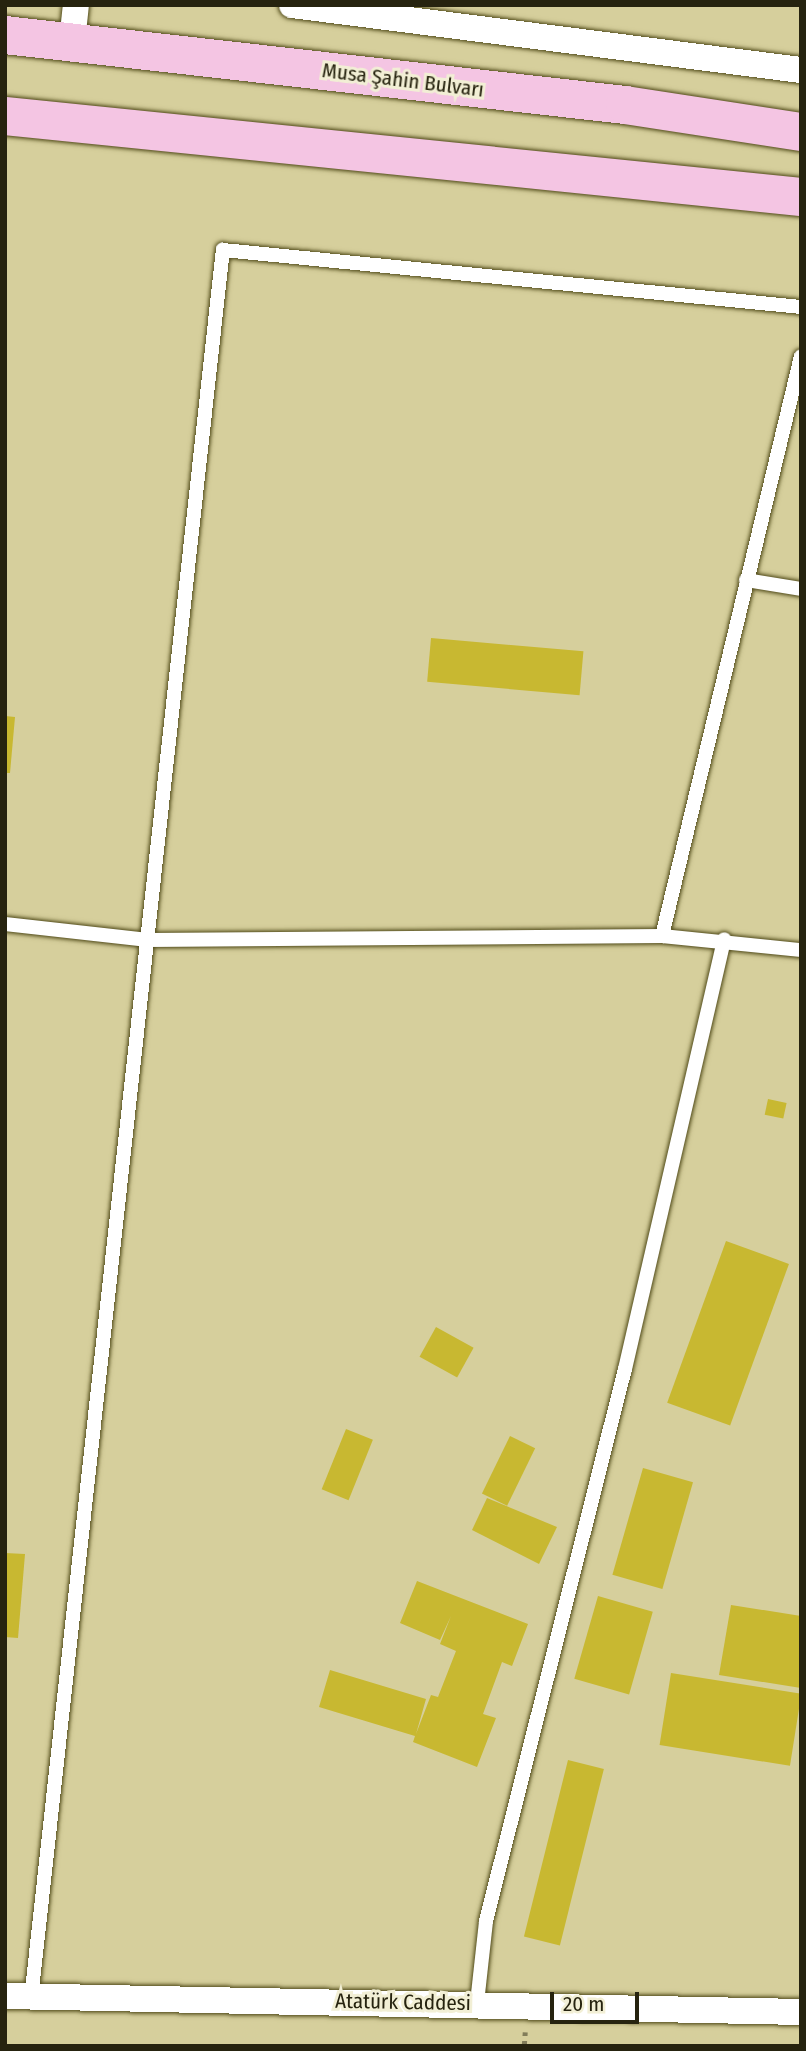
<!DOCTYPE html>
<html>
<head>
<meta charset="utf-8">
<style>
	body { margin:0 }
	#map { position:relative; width:806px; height:2051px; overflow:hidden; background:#d6cf9c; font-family:"Fira Sans Condensed",sans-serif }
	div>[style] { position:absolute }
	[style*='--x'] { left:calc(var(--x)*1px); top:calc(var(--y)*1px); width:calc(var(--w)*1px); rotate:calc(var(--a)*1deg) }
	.building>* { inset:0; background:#c8b831; transform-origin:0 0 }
	.path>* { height:4.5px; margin-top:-2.25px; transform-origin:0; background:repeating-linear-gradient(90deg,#827d59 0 5px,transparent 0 10px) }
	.roads { filter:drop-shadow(0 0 2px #504a18) drop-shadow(0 0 2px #504a18) }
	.service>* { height:14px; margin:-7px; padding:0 7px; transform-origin:7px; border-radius:7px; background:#fff }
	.minor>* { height:26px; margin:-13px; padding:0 13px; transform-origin:13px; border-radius:13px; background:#fff }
	.primary>* { height:38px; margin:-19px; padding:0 19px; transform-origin:19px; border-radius:19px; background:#f4c5e3 }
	span { translate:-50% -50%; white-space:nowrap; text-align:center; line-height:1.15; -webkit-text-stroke:6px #f2efd5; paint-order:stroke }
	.street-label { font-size:21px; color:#26230f }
	.frame { position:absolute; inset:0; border:7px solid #26230f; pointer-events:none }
	.scale { position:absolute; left:550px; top:1992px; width:89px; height:32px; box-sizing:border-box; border:4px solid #26230f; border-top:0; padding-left:9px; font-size:21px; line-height:24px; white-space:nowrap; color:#26230f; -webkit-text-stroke:5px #f2efd5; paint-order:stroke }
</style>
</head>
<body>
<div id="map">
	<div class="building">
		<i style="left:431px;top:638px;width:153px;height:44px;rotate:5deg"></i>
		<i style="clip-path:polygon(5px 716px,15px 717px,10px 773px,5px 773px)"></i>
		<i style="left:768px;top:1099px;width:19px;height:16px;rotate:12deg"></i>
		<i style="left:726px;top:1241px;width:67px;height:172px;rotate:20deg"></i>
		<i style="left:436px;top:1327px;width:43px;height:34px;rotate:29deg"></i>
		<i style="left:346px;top:1429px;width:29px;height:65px;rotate:22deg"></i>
		<i style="left:510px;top:1436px;width:28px;height:64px;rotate:26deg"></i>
		<i style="left:643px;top:1468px;width:52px;height:111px;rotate:16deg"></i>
		<i style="clip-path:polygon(487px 1498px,557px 1527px,539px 1564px,472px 1530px)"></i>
		<i style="clip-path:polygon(5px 1553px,25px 1554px,18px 1638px,5px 1637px)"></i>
		<i style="clip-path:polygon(417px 1581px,528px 1624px,512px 1666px,502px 1662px,483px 1714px,496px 1718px,477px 1767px,413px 1742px,415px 1736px,319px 1707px,330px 1670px,426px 1699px,416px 1734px,431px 1695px,438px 1697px,456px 1651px,440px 1644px,451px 1616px,440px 1640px,400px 1623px)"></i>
		<i style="left:598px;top:1596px;width:57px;height:86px;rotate:16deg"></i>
		<i style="clip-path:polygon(731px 1605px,801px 1616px,801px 1688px,719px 1675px)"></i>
		<i style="left:671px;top:1673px;width:132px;height:73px;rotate:9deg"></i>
		<i style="left:568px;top:1760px;width:37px;height:182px;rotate:14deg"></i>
	</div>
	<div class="path">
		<i style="--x:524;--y:2046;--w:14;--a:-86"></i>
	</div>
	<div class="roads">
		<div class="service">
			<i style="--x:746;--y:580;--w:56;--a:9.3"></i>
			<i style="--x:5;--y:924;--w:144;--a:6.4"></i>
			<i style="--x:148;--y:940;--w:514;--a:-0.45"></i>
			<i style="--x:662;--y:936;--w:140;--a:5.8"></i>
			<i style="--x:662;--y:936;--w:596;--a:-76.52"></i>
			<i style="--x:31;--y:1999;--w:1760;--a:-83.74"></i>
			<i style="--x:223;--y:250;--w:581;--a:5.63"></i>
			<i style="--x:477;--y:2003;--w:82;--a:-83.7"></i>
			<i style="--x:486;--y:1921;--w:569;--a:-75.87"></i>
			<i style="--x:625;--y:1369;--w:441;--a:-77"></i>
		</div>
		<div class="minor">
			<i style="--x:292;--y:5;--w:513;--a:7.28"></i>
			<i style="--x:72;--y:42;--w:37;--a:-84"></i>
			<i style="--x:5;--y:1996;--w:796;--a:1.15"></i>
		</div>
		<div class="primary">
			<i style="--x:5;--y:35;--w:624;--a:6.44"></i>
			<i style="--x:625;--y:105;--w:178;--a:8.7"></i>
			<i style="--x:5;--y:116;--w:800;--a:5.81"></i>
		</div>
	</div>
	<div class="street-label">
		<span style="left:403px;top:80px;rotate:7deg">Musa Şahin Bulvarı</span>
		<span style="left:403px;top:2002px;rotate:1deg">Atatürk Caddesi</span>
	</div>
	<div class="frame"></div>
	<div class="scale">20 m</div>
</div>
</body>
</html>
